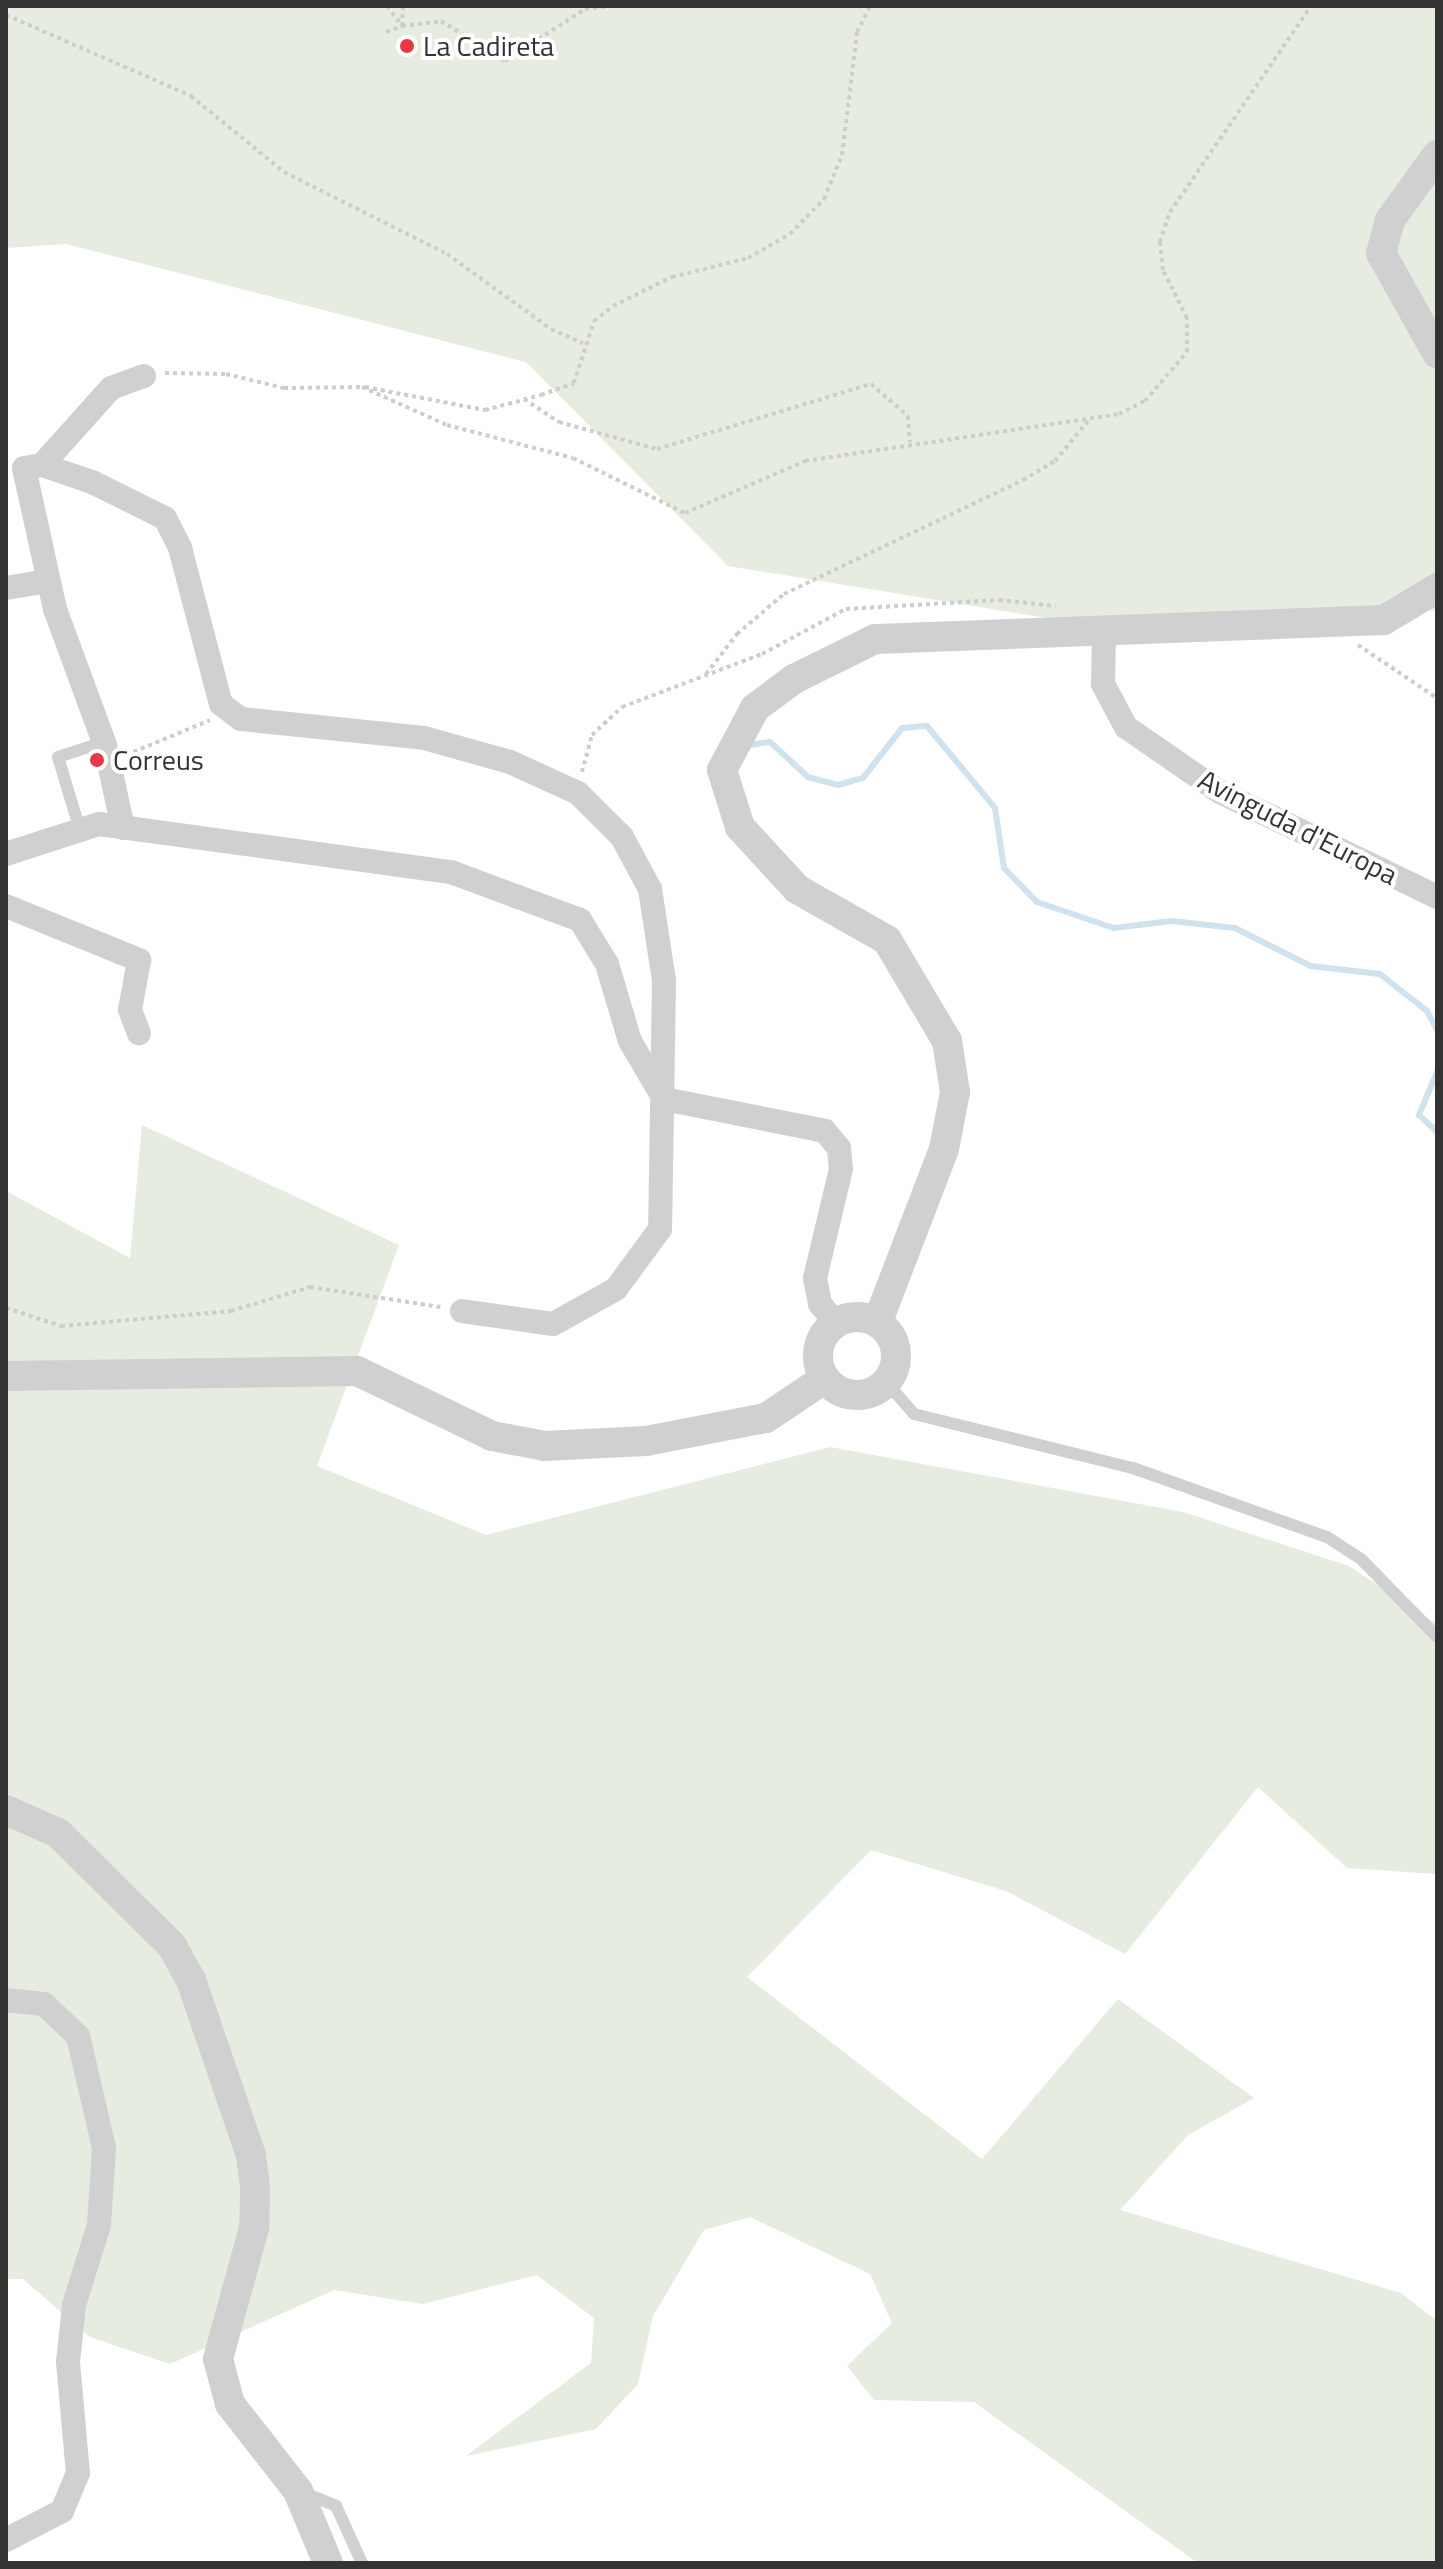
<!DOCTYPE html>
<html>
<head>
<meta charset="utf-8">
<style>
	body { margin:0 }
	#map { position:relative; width:1443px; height:2569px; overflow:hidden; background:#fff; font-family:"Titillium Web",sans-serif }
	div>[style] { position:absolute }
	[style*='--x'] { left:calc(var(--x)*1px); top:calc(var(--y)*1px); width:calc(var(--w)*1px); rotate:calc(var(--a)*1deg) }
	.green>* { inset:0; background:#e6ecdf }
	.stream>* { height:6px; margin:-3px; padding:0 3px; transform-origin:3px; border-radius:3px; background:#cfe2ee }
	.path>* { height:4px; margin-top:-2px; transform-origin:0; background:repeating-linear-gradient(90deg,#cdcdcd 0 4px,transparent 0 8px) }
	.service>* { height:12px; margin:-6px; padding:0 6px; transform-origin:6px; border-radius:6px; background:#d0d0d0 }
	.minor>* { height:24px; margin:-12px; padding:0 12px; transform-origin:12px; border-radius:12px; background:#d0d0d0 }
	.tertiary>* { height:30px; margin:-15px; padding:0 15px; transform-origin:15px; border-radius:15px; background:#d0d0d0 }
	.tertiary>.ring { margin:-15px; padding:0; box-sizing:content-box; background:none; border:30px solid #d0d0d0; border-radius:50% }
	.dots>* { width:22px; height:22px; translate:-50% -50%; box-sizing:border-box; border:4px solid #fff; border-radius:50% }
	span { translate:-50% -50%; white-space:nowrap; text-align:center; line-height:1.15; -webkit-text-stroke:8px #fff; paint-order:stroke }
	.poi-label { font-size:28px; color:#333 }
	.left { translate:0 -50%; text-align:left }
	.street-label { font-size:28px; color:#333 }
	.frame { position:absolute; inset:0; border:8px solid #333; pointer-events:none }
</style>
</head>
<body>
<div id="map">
	<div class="green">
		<i style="clip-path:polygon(6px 6px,1437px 6px,1437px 610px,1170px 638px,728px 566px,526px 362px,66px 244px,6px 248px)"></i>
		<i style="clip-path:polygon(142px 1125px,399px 1245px,317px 1466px,486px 1535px,830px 1447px,1183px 1512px,1349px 1566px,1437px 1624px,1437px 1874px,1347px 1868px,1258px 1787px,1125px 1954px,1006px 1891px,871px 1850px,747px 1977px,982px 2159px,1118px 1999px,1254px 2098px,1188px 2135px,1120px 2210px,1401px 2293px,1437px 2321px,1437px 2563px,1198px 2563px,974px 2402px,874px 2400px,847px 2366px,892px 2323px,870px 2274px,750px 2217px,704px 2230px,653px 2316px,638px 2384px,596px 2429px,466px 2456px,591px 2363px,594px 2318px,537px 2275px,423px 2304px,334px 2290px,170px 2364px,90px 2337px,23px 2279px,6px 2279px,6px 1191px,130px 1258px)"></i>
	</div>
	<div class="stream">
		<i style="--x:749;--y:745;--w:21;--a:-8"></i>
		<i style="--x:770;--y:742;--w:52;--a:42.6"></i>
		<i style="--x:808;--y:777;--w:31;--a:15"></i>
		<i style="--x:838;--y:785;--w:26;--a:-16"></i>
		<i style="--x:863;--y:778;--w:63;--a:-52"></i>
		<i style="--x:902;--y:728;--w:25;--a:-5"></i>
		<i style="--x:927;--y:726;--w:107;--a:50.3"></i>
		<i style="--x:995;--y:808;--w:61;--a:81.5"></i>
		<i style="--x:1004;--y:868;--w:47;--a:45.9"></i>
		<i style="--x:1037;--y:902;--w:81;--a:18.7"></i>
		<i style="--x:1114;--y:928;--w:58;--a:-6.9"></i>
		<i style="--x:1172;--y:921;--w:63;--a:6.3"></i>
		<i style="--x:1235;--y:928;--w:85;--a:26.6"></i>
		<i style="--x:1311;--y:966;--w:69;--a:6.6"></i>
		<i style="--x:1380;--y:974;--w:60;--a:38.2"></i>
		<i style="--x:1427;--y:1011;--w:21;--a:62"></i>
		<i style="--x:1437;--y:1072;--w:47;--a:112.7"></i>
		<i style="--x:1419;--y:1115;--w:25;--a:43"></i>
	</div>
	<div class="path">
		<i style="--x:387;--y:6;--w:25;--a:53"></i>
		<i style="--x:402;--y:26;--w:39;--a:-7"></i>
		<i style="--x:441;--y:21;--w:75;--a:32"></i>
		<i style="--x:505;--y:61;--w:95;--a:-33"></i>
		<i style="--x:585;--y:9;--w:23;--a:-7"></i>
		<i style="--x:6;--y:15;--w:202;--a:23.6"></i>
		<i style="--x:191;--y:96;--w:120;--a:39.3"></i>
		<i style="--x:284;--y:172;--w:182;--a:26.7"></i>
		<i style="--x:447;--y:254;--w:128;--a:35.8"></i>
		<i style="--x:551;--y:329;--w:35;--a:24"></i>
		<i style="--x:386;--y:32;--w:17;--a:-21"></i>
		<i style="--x:402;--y:26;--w:20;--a:-87"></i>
		<i style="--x:165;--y:373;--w:61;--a:0.9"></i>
		<i style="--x:226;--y:374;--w:60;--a:13.6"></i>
		<i style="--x:284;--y:388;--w:78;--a:-0.7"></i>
		<i style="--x:362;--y:387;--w:93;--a:24.1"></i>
		<i style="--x:447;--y:425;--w:130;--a:14.7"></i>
		<i style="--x:573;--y:458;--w:125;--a:26.2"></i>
		<i style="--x:685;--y:513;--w:131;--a:-23.4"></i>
		<i style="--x:805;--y:461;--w:317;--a:-8.5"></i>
		<i style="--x:1119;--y:414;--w:29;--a:-27"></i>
		<i style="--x:1145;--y:401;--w:65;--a:-49.4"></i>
		<i style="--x:1187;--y:352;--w:34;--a:-90"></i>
		<i style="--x:1187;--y:318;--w:54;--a:-116.6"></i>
		<i style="--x:1163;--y:270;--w:28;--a:-96"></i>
		<i style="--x:1160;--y:242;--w:32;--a:-72"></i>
		<i style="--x:1170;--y:212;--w:250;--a:-55.6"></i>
		<i style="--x:365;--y:387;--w:122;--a:10.9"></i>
		<i style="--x:485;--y:410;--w:58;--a:-15"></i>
		<i style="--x:541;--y:395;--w:35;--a:-20"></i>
		<i style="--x:574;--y:383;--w:65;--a:-72.1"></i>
		<i style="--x:594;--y:321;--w:24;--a:-38"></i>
		<i style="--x:613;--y:306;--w:66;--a:-26.2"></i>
		<i style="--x:672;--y:277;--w:78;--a:-14"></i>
		<i style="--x:748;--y:258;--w:48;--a:-29.7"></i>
		<i style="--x:790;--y:234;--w:49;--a:-45.8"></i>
		<i style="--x:824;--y:199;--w:48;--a:-67.8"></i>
		<i style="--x:842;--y:155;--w:124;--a:-83"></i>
		<i style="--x:857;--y:32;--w:29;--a:-63"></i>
		<i style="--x:524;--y:399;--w:42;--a:33.3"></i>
		<i style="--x:559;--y:422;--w:102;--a:15.4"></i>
		<i style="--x:657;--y:449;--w:224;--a:-16.9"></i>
		<i style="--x:871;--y:384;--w:49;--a:40.9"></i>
		<i style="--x:908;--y:416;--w:26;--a:86"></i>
		<i style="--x:1358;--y:645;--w:95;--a:33.9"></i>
		<i style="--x:706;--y:674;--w:51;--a:-52.2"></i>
		<i style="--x:737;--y:634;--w:62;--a:-40.4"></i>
		<i style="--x:784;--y:594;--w:265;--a:-25.5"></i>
		<i style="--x:1023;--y:480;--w:37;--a:-31"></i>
		<i style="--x:1055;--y:461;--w:52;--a:-50.5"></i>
		<i style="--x:126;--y:755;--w:91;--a:-22.6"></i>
		<i style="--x:582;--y:772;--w:38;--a:-75"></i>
		<i style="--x:592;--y:735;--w:41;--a:-43"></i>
		<i style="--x:622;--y:707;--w:150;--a:-20.7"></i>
		<i style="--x:762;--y:654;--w:95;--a:-28.2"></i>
		<i style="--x:846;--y:609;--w:153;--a:-3.4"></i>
		<i style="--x:999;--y:600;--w:57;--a:6"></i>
		<i style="--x:6;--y:1308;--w:58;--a:18.1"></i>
		<i style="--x:61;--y:1326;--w:171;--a:-5"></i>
		<i style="--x:231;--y:1311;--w:83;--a:-16.9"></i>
		<i style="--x:310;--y:1287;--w:132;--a:8.7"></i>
	</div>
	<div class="service">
		<i style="--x:80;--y:830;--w:76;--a:-106.8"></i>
		<i style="--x:58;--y:757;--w:48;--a:-18.1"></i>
		<i style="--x:887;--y:1383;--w:41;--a:48.9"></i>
		<i style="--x:914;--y:1414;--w:226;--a:13.9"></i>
		<i style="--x:1133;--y:1468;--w:206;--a:19.6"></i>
		<i style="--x:1327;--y:1537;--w:40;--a:32.9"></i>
		<i style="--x:1361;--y:1559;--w:109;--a:45.7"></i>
		<i style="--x:302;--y:2492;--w:37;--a:22"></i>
		<i style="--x:336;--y:2506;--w:63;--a:65.5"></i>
	</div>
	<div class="minor">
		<i style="--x:42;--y:465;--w:103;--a:-48.1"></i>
		<i style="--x:111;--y:388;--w:35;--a:-20"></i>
		<i style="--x:6;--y:588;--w:43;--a:-9.5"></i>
		<i style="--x:1104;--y:632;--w:52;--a:91.1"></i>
		<i style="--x:1103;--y:684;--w:49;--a:61.9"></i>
		<i style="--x:1126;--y:727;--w:114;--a:34.7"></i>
		<i style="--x:1220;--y:792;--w:241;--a:25.8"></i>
		<i style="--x:123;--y:828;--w:85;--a:-102.2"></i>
		<i style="--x:105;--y:745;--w:145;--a:-110.2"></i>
		<i style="--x:55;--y:609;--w:144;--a:-102.4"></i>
		<i style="--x:24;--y:468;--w:18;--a:-9"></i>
		<i style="--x:42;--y:465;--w:53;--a:18.8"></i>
		<i style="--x:92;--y:482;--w:81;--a:26.3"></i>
		<i style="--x:165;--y:518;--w:34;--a:63"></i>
		<i style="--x:180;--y:548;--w:161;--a:75.3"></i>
		<i style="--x:221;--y:704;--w:25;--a:37"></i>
		<i style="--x:241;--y:719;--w:184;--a:5.9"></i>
		<i style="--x:424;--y:738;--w:89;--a:15.6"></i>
		<i style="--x:510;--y:762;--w:75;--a:24.5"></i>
		<i style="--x:578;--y:793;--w:62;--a:45"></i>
		<i style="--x:622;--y:837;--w:59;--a:61.7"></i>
		<i style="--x:650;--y:889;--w:93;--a:81.3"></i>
		<i style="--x:664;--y:981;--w:248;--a:90.9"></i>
		<i style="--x:660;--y:1229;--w:74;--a:126.3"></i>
		<i style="--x:616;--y:1289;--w:72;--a:150.9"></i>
		<i style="--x:553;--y:1324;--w:92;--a:-171.9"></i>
		<i style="--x:6;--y:854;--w:98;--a:-17.9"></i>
		<i style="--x:99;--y:824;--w:355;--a:7.8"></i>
		<i style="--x:451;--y:872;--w:138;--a:20.4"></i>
		<i style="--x:580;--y:920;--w:52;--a:58.5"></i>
		<i style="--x:607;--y:964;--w:80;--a:73.4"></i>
		<i style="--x:630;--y:1041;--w:67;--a:59.6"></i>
		<i style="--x:664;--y:1099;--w:164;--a:11.2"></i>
		<i style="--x:825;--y:1131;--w:22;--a:51"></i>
		<i style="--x:839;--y:1148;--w:21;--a:85"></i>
		<i style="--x:841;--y:1169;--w:112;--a:103.4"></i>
		<i style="--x:815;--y:1278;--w:26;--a:79"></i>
		<i style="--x:820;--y:1304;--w:23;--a:50"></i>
		<i style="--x:6;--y:906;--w:144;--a:22.1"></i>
		<i style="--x:139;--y:960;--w:51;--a:100.2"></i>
		<i style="--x:130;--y:1010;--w:25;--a:69"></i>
		<i style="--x:6;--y:2000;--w:38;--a:6"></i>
		<i style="--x:44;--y:2004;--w:47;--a:43.3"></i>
		<i style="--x:78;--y:2036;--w:115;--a:76.9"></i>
		<i style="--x:104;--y:2148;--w:77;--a:93.7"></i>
		<i style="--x:99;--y:2225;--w:84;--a:107.4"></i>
		<i style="--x:74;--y:2305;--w:57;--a:96"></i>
		<i style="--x:68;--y:2362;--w:111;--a:84.9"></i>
		<i style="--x:78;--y:2473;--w:41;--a:112.8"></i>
		<i style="--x:62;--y:2511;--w:63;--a:152.6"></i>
	</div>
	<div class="tertiary">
		<i style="--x:1437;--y:155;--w:80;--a:125.9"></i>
		<i style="--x:1390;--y:220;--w:34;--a:105"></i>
		<i style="--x:1381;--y:253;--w:115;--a:60.8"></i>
		<i class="ring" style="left:818px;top:1317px;width:48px;height:48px"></i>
		<i style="--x:878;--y:1321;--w:184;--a:-69"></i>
		<i style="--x:944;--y:1149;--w:58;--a:-79.1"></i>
		<i style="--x:955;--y:1092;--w:52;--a:-98.9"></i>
		<i style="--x:947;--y:1041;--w:117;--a:-120.7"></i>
		<i style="--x:887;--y:940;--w:103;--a:-150.5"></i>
		<i style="--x:797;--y:889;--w:84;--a:-132.6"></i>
		<i style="--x:740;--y:827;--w:60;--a:-107.5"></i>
		<i style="--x:722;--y:770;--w:70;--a:-62"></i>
		<i style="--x:755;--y:708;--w:49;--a:-36.6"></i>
		<i style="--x:794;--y:679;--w:90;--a:-26.3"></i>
		<i style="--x:875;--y:639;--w:509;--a:-2.14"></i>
		<i style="--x:1384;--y:620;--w:62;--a:-31.1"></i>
		<i style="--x:6;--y:1376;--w:351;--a:-0.8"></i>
		<i style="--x:357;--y:1371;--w:150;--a:25.7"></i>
		<i style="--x:492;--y:1436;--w:54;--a:10.7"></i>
		<i style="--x:545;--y:1446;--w:101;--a:-2.8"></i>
		<i style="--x:646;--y:1441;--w:122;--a:-10.9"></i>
		<i style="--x:766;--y:1418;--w:70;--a:-33.9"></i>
		<i style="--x:6;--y:1810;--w:57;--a:23.9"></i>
		<i style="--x:58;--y:1833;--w:161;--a:44.7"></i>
		<i style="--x:172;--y:1946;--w:39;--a:61"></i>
		<i style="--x:191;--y:1980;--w:185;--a:71.1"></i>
		<i style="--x:251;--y:2155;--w:34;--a:83"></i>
		<i style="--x:255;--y:2189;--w:39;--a:91"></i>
		<i style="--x:254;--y:2228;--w:136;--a:105.4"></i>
		<i style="--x:218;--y:2359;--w:47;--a:75.1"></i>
		<i style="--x:230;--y:2404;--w:110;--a:52"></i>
		<i style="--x:298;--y:2491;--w:78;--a:67.4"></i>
	</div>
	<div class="dots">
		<i style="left:407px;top:46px;background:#e63946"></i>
		<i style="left:97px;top:760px;background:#e63946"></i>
	</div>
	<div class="poi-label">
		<span class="left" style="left:423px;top:46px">La Cadireta</span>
		<span class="left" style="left:113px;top:760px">Correus</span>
	</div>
	<div class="street-label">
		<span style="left:1298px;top:827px;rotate:27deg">Avinguda d'Europa</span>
	</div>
	<div class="frame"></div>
</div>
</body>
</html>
